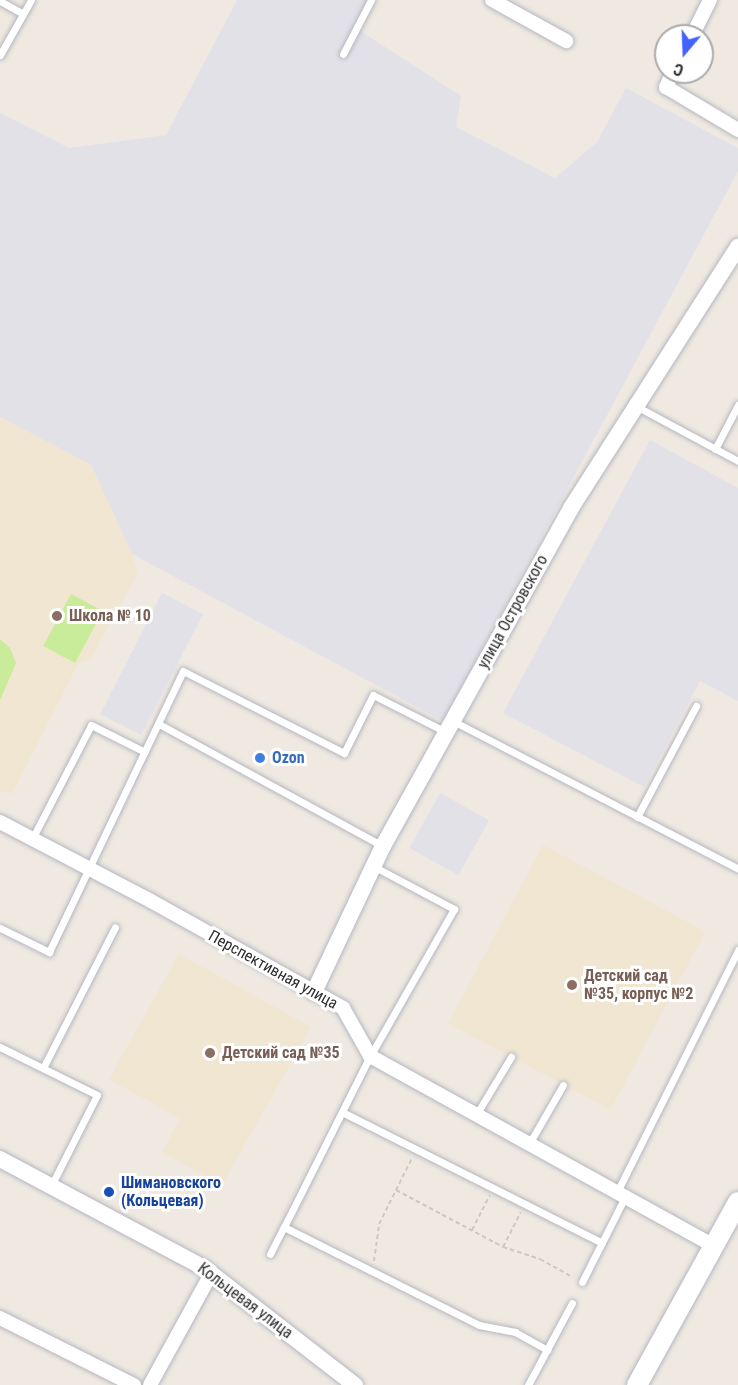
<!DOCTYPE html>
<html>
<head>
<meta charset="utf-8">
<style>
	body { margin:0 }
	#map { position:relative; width:738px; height:1385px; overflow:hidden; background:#efe9e1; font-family:"Roboto Condensed",sans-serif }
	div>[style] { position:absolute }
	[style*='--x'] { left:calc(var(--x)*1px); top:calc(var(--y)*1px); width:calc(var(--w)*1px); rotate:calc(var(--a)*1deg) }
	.industrial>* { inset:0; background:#e3e1e8; transform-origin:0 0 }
	.education>* { inset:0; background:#f0e6d1; transform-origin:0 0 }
	.pitch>* { inset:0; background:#c9ec9a; transform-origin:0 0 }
	.path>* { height:2px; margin-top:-1px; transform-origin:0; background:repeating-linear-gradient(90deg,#c9c9c9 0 4.5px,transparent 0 7.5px) }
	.roads { filter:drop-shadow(0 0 2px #b4b7c1) drop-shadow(0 0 2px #b4b7c1) }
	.service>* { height:7px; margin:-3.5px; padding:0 3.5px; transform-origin:3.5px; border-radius:3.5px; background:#fff }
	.minor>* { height:14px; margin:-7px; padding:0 7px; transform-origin:7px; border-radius:7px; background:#fff }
	.tertiary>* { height:16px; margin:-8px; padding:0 8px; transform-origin:8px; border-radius:8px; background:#fff }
	.secondary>* { height:20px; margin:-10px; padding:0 10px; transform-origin:10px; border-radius:10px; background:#fff }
	.dots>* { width:16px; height:16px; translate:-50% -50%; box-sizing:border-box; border:3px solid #fff; border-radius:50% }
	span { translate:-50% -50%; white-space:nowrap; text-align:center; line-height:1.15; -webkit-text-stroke:6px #fff; paint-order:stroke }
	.street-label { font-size:16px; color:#2e2e2e }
	.education-label { font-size:16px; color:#785e54; font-weight:700 }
	.left { translate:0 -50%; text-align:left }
	.shop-label { font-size:16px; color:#366cbe; font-weight:700 }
	.transit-label { font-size:16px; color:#164399; font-weight:700 }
	.north { position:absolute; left:654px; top:24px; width:60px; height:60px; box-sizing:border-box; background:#fff; border:2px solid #ababab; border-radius:50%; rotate:199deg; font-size:16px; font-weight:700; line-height:24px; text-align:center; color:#2e2e2e }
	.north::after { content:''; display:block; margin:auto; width:21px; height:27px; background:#4264fb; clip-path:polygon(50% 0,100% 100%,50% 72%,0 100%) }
</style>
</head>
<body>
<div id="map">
	<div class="industrial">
		<i style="clip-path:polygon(237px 0,371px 0,354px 27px,461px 96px,456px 127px,555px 178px,597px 142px,626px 88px,738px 148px,738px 171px,443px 721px,132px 554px,91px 465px,0 417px,0 113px,69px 148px,166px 135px)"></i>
		<i style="clip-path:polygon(650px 440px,738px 488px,738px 701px,700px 681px,644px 787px,503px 713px)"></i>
		<i style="left:162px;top:593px;width:46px;height:136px;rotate:27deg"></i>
		<i style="left:440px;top:793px;width:56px;height:63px;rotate:29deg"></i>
	</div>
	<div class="education">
		<i style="clip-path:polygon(0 417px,91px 465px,132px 554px,138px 573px,91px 658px,78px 664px,12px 794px,0 791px)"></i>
		<i style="left:543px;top:845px;width:184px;height:202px;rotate:28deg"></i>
		<i style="clip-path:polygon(179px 954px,311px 1027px,222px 1185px,162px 1152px,180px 1119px,109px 1079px)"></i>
	</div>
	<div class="pitch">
		<i style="left:71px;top:594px;width:36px;height:59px;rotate:28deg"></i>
		<i style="clip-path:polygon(0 639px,10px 648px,16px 663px,0 700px)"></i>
	</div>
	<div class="path">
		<i style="--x:396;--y:1190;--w:121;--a:28"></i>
		<i style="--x:503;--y:1247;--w:39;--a:18"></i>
		<i style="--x:540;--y:1259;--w:38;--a:29"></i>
		<i style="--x:472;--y:1230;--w:39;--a:-63"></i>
		<i style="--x:503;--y:1247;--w:39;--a:-63"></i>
		<i style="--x:374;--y:1261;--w:37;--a:-82"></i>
		<i style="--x:379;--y:1224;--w:74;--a:-63.4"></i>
	</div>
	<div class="roads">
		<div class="service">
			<i style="--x:0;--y:1;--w:26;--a:29"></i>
			<i style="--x:343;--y:54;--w:61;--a:-62.6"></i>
			<i style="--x:0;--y:55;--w:63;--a:-60.6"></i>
			<i style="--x:636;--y:406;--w:116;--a:28.3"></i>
			<i style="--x:715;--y:449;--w:50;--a:-62.4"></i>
			<i style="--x:453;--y:721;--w:321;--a:27.4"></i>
			<i style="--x:159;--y:724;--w:255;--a:28.6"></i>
			<i style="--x:637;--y:817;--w:126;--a:-62"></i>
			<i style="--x:32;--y:839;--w:128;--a:-62.6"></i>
			<i style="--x:91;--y:725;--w:60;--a:26.6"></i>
			<i style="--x:373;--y:866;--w:92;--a:28"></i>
			<i style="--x:454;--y:909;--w:169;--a:119.7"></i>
			<i style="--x:370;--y:1056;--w:191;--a:116.7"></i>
			<i style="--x:284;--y:1227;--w:218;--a:26.7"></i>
			<i style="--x:479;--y:1325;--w:37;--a:11"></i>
			<i style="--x:515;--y:1332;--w:37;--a:29"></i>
			<i style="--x:0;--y:928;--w:55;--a:26.1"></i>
			<i style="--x:49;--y:952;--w:311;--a:-64.5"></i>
			<i style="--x:183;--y:671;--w:181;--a:27"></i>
			<i style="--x:344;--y:753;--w:65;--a:-63.4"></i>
			<i style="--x:373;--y:695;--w:82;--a:26.9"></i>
			<i style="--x:0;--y:1047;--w:108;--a:26.3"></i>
			<i style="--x:97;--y:1095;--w:102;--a:116.8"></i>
			<i style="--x:43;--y:1068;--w:158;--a:-62.9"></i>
			<i style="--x:342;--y:1112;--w:291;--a:26.7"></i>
			<i style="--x:476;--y:1115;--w:68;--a:-58.9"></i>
			<i style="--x:529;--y:1144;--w:68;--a:-60"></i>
			<i style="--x:617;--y:1192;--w:271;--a:-63.4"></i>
			<i style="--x:270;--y:1254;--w:30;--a:-63"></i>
			<i style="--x:582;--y:1282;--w:95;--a:-63.2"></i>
			<i style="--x:528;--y:1385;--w:93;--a:-61.8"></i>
		</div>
		<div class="minor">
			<i style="--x:492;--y:0;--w:85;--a:29"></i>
			<i style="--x:692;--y:36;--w:40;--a:-63.4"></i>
			<i style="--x:673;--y:72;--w:17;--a:115"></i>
			<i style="--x:666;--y:87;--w:84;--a:30.8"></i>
			<i style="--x:0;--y:822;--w:170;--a:27.6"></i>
			<i style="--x:151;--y:901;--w:220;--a:29.1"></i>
			<i style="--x:343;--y:1008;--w:55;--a:60.6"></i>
			<i style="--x:370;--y:1056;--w:393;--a:28.9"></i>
			<i style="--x:0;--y:1318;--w:150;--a:26.6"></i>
			<i style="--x:150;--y:1385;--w:127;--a:-61.2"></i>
		</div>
		<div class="tertiary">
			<i style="--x:314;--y:992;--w:161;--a:-64.7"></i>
			<i style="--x:383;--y:846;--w:387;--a:-60.9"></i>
			<i style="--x:571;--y:508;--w:310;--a:-57.4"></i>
			<i style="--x:0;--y:1159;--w:231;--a:28.1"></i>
			<i style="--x:204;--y:1268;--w:191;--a:37.8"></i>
		</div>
		<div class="secondary">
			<i style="--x:637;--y:1385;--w:209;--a:-61.1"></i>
		</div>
	</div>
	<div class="dots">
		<i style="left:57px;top:616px;background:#8d6e63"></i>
		<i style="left:260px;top:758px;background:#3f7fe0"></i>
		<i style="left:572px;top:985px;background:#8d6e63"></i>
		<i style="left:210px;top:1053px;background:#8d6e63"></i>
		<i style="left:109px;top:1192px;background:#1a4fb4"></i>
	</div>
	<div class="street-label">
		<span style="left:513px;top:612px;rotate:-61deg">улица Островского</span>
		<span style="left:273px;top:970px;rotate:29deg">Перспективная улица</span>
		<span style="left:245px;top:1301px;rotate:37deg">Кольцевая улица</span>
	</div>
	<div class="education-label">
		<span class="left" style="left:69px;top:616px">Школа № 10</span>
		<span class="left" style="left:584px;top:985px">Детский сад<br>№35, корпус №2</span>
		<span class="left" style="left:222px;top:1053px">Детский сад №35</span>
	</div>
	<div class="shop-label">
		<span class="left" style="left:272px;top:758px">Ozon</span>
	</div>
	<div class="transit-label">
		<span class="left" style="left:121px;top:1192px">Шимановского<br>(Кольцевая)</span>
	</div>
	<div class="north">С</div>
</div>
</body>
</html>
